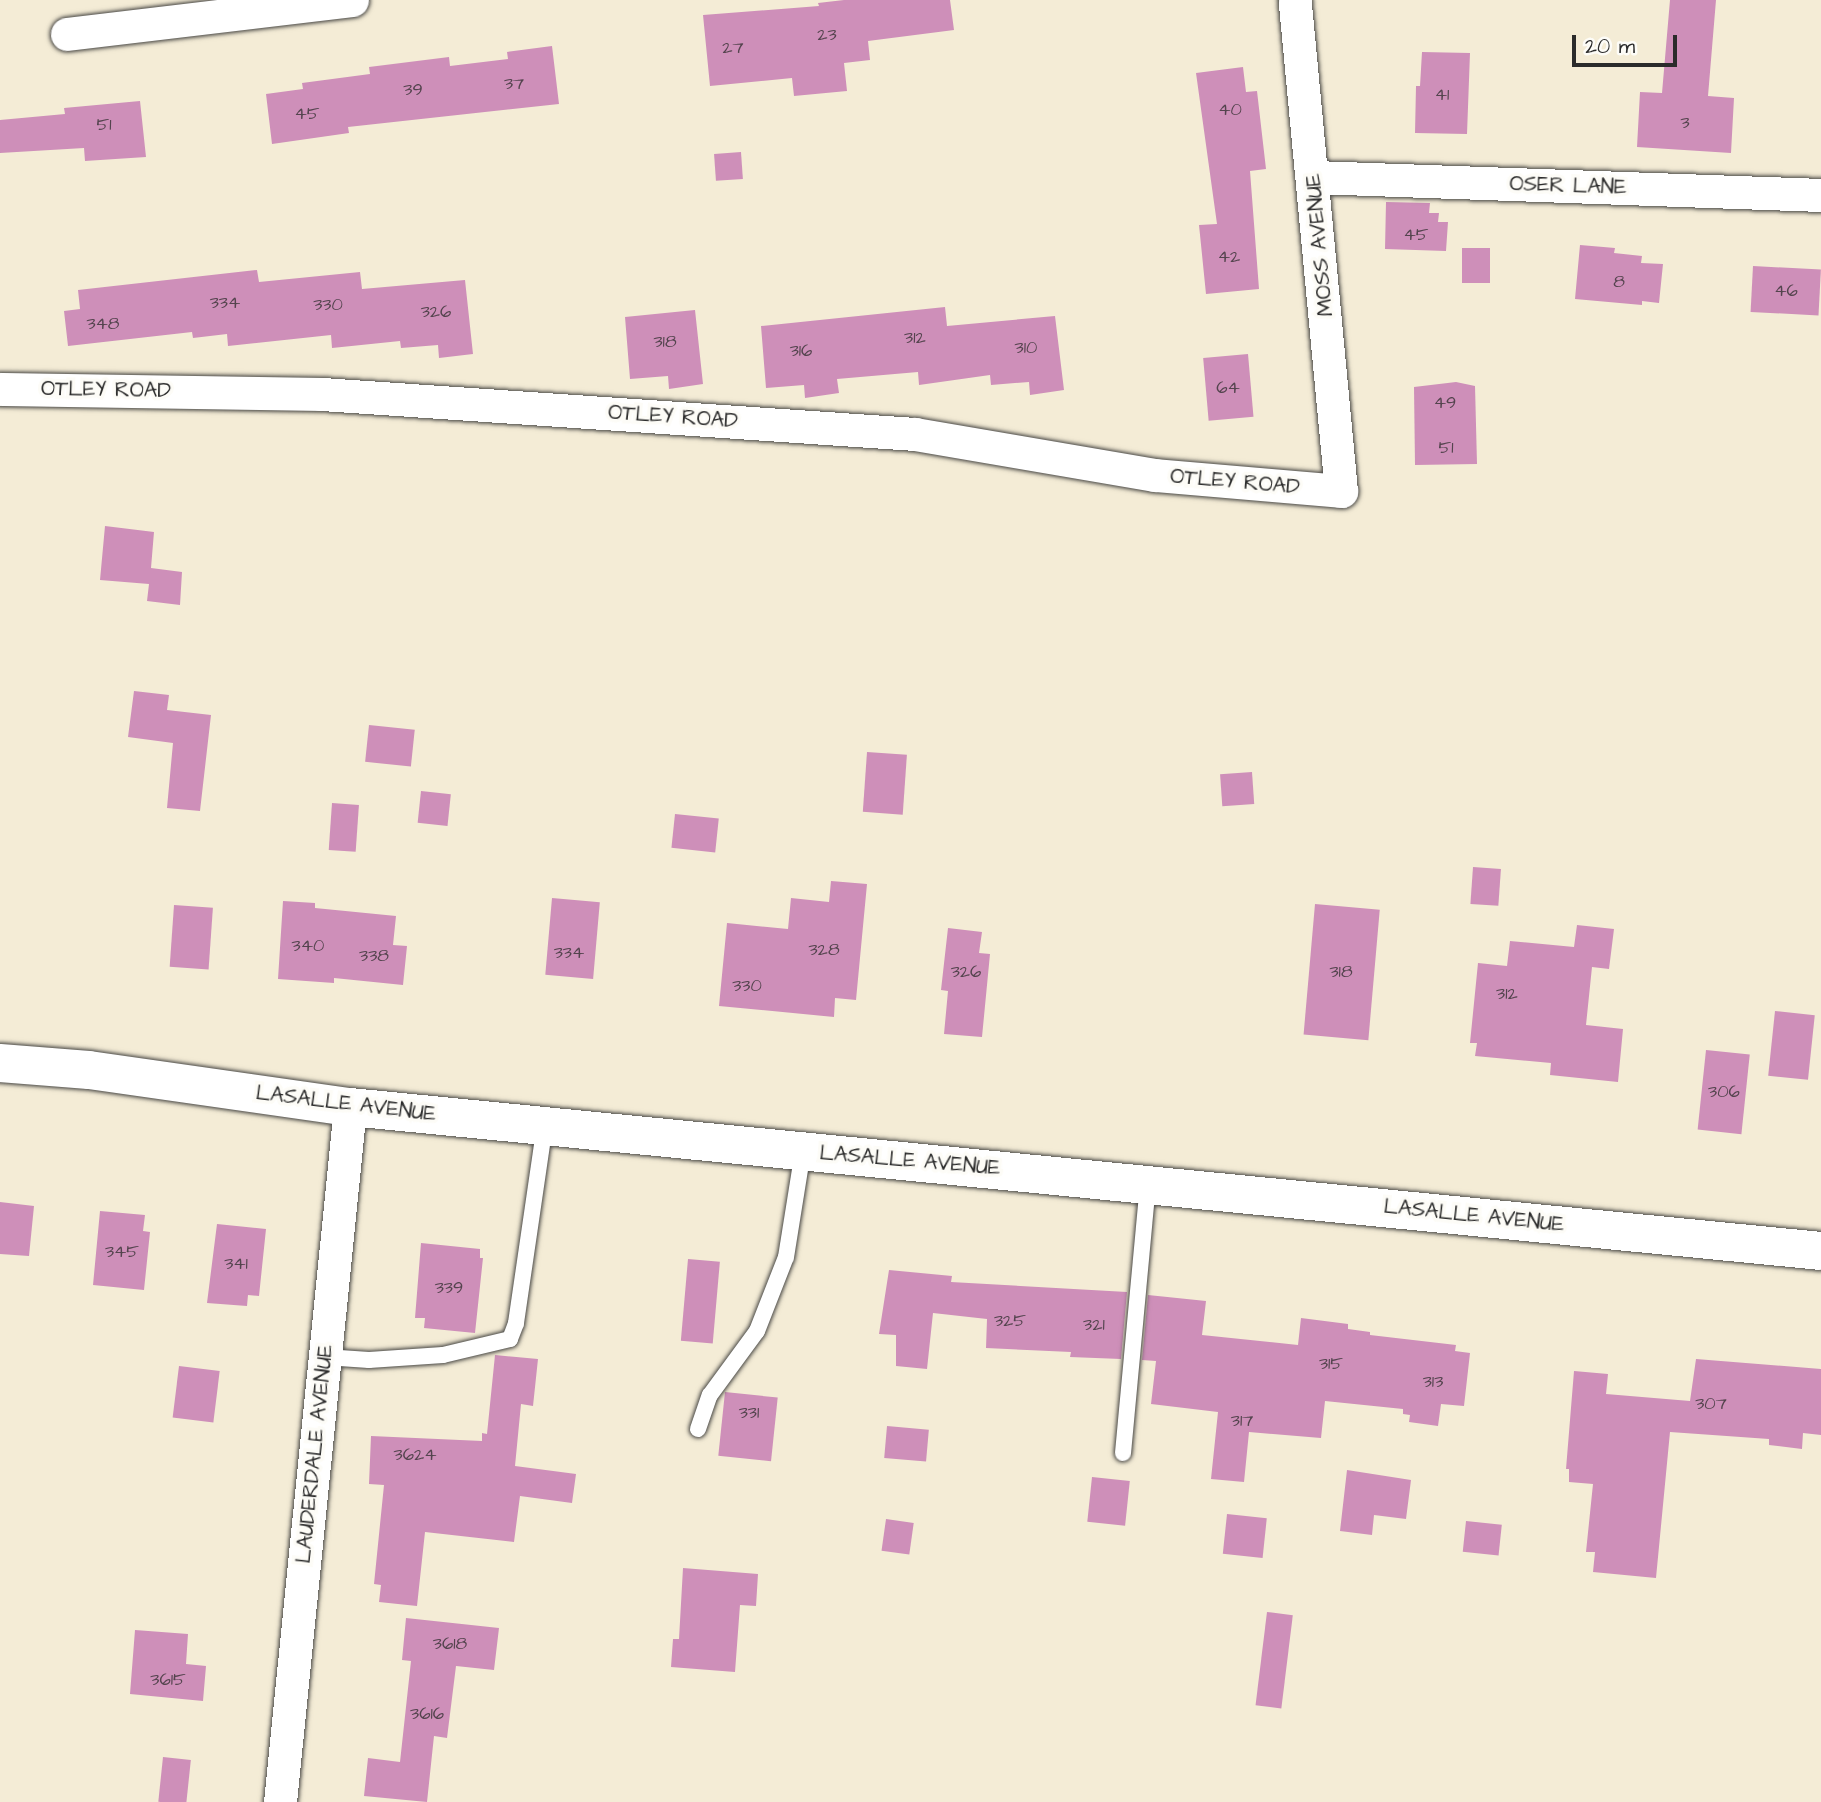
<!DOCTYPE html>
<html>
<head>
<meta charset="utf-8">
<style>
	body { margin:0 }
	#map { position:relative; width:1821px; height:1802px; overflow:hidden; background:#f4ecd6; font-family:"Architects Daughter",sans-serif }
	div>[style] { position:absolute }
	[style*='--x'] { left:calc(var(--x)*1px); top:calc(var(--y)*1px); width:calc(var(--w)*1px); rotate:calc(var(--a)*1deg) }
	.building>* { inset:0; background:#ce8fb9; transform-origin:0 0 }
	.roads { filter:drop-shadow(0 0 2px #494845) drop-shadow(0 0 2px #494845) }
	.service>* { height:16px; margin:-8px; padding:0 8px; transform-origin:8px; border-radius:8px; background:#fff }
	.minor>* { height:33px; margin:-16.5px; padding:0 16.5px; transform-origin:16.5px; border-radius:16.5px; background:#fff }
	.secondary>* { height:38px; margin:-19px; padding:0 19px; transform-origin:19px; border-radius:19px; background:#fff }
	span { translate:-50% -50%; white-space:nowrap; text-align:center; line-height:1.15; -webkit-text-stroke:7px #fdfcf7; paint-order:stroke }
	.number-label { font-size:18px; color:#54444e }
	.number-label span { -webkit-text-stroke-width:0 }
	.street-label { font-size:21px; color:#2b2b2b }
	.scale { position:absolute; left:1572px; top:35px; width:105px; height:32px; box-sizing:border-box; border:4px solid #2b2b2b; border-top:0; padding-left:9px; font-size:21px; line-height:24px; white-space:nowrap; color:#2b2b2b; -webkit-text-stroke:5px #fdfcf7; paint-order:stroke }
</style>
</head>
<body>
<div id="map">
	<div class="building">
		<i style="clip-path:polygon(844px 0,950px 0,954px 30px,868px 41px,870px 60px,844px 63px,847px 91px,794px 96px,792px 78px,710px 86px,703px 15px,819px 6px,818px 3px)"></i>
		<i style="clip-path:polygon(1670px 0,1716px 0,1708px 96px,1734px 98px,1731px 153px,1637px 147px,1640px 92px,1662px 93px)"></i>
		<i style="clip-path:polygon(552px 46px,559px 104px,348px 127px,349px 133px,272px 144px,266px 94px,303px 89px,302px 83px,370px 74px,369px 67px,449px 57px,450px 66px,508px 59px,507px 52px)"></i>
		<i style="clip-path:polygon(1422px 52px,1470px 53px,1467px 134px,1415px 133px,1416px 86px,1420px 86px)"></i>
		<i style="clip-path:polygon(1243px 67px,1246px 92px,1257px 91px,1266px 169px,1250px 171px,1259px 289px,1206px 294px,1199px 225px,1217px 224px,1196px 73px)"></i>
		<i style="clip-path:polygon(140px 101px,146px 157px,85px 161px,84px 148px,0 153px,0 120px,65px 114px,64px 108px)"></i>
		<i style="left:741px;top:152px;width:27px;height:27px;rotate:86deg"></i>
		<i style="clip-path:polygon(1386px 202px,1430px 203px,1429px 213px,1439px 213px,1438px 222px,1448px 222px,1446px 251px,1385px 249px)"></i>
		<i style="clip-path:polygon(1580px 245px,1615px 248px,1614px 253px,1642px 256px,1641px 263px,1663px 264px,1659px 303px,1642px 301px,1642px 305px,1575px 299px)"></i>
		<i style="left:1462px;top:248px;width:28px;height:35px"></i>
		<i style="left:1753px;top:266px;width:68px;height:46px;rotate:3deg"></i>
		<i style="clip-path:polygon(257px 270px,259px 282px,360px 272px,362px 289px,465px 280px,473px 354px,439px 358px,438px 345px,401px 348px,400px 341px,332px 348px,331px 335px,228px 346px,227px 334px,193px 338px,192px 332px,68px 346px,64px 311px,80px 309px,78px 290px)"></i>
		<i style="clip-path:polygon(945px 307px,947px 326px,1055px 316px,1064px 390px,1030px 395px,1029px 382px,991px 385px,990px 375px,919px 385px,918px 372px,837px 379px,839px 393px,805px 398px,804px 385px,766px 388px,761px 326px)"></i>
		<i style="clip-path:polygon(695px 310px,703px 384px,669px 389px,668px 376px,630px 379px,625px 317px)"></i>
		<i style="left:1248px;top:354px;width:63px;height:45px;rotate:85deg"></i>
		<i style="clip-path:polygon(1456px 382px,1475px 386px,1477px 464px,1415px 465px,1414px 387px)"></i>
		<i style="clip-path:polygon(105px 526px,154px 532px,151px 568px,182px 572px,180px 605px,147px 601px,149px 584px,100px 580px)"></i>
		<i style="clip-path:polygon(134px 691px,169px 695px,167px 710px,211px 715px,200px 811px,167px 808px,173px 743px,128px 737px)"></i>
		<i style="left:369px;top:725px;width:46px;height:37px;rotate:6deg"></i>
		<i style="left:867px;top:752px;width:40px;height:60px;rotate:4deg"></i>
		<i style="left:1252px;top:772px;width:32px;height:32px;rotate:86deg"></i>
		<i style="left:421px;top:791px;width:30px;height:32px;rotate:6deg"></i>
		<i style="left:332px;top:803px;width:27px;height:47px;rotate:4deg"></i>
		<i style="left:675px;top:814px;width:44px;height:34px;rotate:6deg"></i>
		<i style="left:1473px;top:867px;width:28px;height:37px;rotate:4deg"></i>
		<i style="clip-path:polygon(831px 881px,867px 884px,856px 1000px,835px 998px,834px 1017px,719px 1006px,727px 923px,788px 929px,791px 898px,829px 902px)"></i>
		<i style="left:552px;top:898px;width:48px;height:77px;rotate:5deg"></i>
		<i style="clip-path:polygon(283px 901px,315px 903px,315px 908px,396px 916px,393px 945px,407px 946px,403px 985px,334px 978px,334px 983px,278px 979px)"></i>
		<i style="left:1315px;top:904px;width:65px;height:131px;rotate:5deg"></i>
		<i style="left:174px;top:905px;width:39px;height:62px;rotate:4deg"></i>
		<i style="clip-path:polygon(1577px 925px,1614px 929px,1609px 969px,1592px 967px,1586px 1025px,1623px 1029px,1618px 1082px,1550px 1075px,1551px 1063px,1475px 1056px,1477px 1043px,1470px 1043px,1478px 963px,1507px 966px,1510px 941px,1574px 947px)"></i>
		<i style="clip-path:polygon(948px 928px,982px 932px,979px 953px,990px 954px,982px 1037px,944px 1034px,948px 991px,941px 990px)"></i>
		<i style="left:1775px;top:1011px;width:40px;height:65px;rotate:6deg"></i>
		<i style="left:1706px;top:1050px;width:44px;height:80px;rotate:6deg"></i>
		<i style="clip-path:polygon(0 1202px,34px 1206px,29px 1256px,0 1254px)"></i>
		<i style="clip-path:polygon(100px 1211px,145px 1215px,143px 1231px,150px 1232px,144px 1290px,93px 1285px)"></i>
		<i style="clip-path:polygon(217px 1224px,266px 1229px,259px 1296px,248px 1295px,247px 1306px,207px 1303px)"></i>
		<i style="clip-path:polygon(421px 1243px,480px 1249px,480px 1258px,483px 1258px,475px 1333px,424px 1328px,425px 1318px,415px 1318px)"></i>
		<i style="left:688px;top:1259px;width:32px;height:82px;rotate:5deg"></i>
		<i style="clip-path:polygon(889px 1270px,952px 1276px,951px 1282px,1127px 1292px,1121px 1359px,1070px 1357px,1071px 1352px,986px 1348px,987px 1319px,933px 1313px,927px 1369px,896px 1366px,896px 1335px,879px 1334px)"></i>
		<i style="clip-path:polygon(1148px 1295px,1206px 1301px,1202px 1335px,1298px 1345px,1301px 1318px,1348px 1324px,1348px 1329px,1370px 1332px,1370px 1335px,1456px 1345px,1455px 1351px,1470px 1353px,1464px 1406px,1441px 1404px,1438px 1426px,1409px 1422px,1410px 1415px,1403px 1414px,1403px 1409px,1325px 1401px,1321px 1438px,1249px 1432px,1244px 1482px,1211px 1479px,1218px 1412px,1151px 1404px,1156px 1361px,1142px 1360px)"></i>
		<i style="clip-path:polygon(495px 1355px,538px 1359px,533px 1406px,521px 1404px,515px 1466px,576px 1474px,572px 1503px,520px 1496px,514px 1542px,425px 1532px,417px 1606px,379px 1602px,381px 1585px,374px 1584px,384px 1485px,369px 1484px,371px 1436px,482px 1441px,482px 1433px,487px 1434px)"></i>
		<i style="clip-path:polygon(1696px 1359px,1821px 1369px,1821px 1435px,1803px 1433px,1802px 1449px,1769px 1445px,1769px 1439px,1670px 1432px,1656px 1578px,1593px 1572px,1595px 1552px,1586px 1552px,1593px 1484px,1569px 1482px,1569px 1469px,1566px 1469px,1574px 1371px,1608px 1374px,1606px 1394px,1690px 1401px)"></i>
		<i style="left:179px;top:1366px;width:41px;height:52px;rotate:7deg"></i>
		<i style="left:725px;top:1392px;width:53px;height:64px;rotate:6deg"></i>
		<i style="left:887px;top:1426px;width:42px;height:32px;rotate:5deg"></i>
		<i style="clip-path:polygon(1347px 1470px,1411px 1480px,1406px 1519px,1374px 1515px,1372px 1535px,1340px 1531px)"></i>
		<i style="left:1092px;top:1477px;width:38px;height:45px;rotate:6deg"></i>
		<i style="left:1227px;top:1514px;width:40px;height:40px;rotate:6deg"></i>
		<i style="left:886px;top:1519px;width:28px;height:32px;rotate:8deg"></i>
		<i style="left:1466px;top:1521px;width:36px;height:31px;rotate:6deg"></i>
		<i style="clip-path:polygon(683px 1568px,758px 1574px,756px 1606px,740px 1605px,735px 1672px,671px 1667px,673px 1639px,679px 1639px)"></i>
		<i style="left:1267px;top:1612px;width:26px;height:94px;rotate:7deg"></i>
		<i style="clip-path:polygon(406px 1618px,499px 1628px,494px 1670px,456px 1666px,447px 1738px,434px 1736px,427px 1802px,364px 1796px,368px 1758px,400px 1762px,411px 1661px,402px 1660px)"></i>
		<i style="clip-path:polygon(135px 1630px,188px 1634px,186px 1664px,206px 1666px,203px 1701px,130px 1694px)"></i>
		<i style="left:163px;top:1757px;width:28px;height:45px;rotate:6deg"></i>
	</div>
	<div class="roads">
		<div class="service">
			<i style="--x:325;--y:1357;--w:44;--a:3.9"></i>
			<i style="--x:369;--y:1360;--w:74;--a:-3.9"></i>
			<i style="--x:443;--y:1355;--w:69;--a:-13.4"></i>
			<i style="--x:510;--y:1339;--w:17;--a:-69"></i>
			<i style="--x:516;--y:1323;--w:200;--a:-81.7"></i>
			<i style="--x:698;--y:1429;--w:36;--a:-71"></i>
			<i style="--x:710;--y:1395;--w:79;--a:-53.7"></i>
			<i style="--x:757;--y:1331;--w:79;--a:-68.6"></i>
			<i style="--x:786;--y:1257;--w:107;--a:-80.9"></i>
			<i style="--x:1123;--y:1453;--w:268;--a:-84.7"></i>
		</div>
		<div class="minor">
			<i style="--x:67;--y:34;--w:287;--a:-6.8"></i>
			<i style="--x:1314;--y:177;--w:507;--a:2.03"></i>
			<i style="--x:0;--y:389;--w:322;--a:0.9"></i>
			<i style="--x:322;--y:394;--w:594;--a:3.86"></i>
			<i style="--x:915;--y:434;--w:243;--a:9.7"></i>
			<i style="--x:1155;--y:475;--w:187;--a:4.9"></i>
			<i style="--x:1341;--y:491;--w:493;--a:-95.4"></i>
			<i style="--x:280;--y:1802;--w:699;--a:-84.25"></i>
		</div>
		<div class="secondary">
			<i style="--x:0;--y:1063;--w:89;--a:4.5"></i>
			<i style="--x:89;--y:1070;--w:264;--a:8.1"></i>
			<i style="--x:350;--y:1107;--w:1478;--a:5.59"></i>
		</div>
	</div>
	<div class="number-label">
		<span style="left:827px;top:35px">23</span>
		<span style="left:733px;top:48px">27</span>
		<span style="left:514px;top:84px">37</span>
		<span style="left:413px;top:90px">39</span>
		<span style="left:1442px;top:95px">41</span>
		<span style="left:1230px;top:110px">40</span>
		<span style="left:307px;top:114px">45</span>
		<span style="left:1685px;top:123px">3</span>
		<span style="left:104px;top:125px">51</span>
		<span style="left:1416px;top:235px">45</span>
		<span style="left:1229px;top:257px">42</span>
		<span style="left:1619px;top:282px">8</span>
		<span style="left:1786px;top:291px">46</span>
		<span style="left:225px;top:303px">334</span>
		<span style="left:328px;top:305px">330</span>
		<span style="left:436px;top:312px">326</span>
		<span style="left:103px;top:324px">348</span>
		<span style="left:915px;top:338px">312</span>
		<span style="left:665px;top:342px">318</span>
		<span style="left:1026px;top:348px">310</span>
		<span style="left:801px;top:351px">316</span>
		<span style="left:1228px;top:388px">64</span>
		<span style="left:1445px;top:403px">49</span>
		<span style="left:1446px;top:448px">51</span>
		<span style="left:308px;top:946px">340</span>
		<span style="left:824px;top:950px">328</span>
		<span style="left:569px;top:953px">334</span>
		<span style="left:374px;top:956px">338</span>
		<span style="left:966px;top:972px">326</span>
		<span style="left:1341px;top:972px">318</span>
		<span style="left:747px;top:986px">330</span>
		<span style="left:1507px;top:994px">312</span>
		<span style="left:1724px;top:1092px">306</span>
		<span style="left:122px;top:1252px">345</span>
		<span style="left:236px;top:1264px">341</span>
		<span style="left:449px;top:1288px">339</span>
		<span style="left:1010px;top:1321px">325</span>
		<span style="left:1094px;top:1325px">321</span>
		<span style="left:1331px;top:1364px">315</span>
		<span style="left:1433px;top:1382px">313</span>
		<span style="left:1711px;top:1404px">307</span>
		<span style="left:749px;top:1413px">331</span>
		<span style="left:1242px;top:1421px">317</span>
		<span style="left:415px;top:1455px">3624</span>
		<span style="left:450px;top:1644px">3618</span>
		<span style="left:168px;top:1680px">3615</span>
		<span style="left:427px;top:1714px">3616</span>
	</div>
	<div class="street-label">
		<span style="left:1568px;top:186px;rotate:2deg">OSER LANE</span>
		<span style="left:1320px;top:245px;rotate:-95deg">MOSS AVENUE</span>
		<span style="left:106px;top:390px;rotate:1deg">OTLEY ROAD</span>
		<span style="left:673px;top:417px;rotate:4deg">OTLEY ROAD</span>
		<span style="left:1235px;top:482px;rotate:5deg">OTLEY ROAD</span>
		<span style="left:346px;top:1104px;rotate:7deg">LASALLE AVENUE</span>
		<span style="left:910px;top:1161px;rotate:5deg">LASALLE AVENUE</span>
		<span style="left:1474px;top:1216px;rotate:6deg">LASALLE AVENUE</span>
		<span style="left:315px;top:1454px;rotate:-84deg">LAUDERDALE AVENUE</span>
	</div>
	<div class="scale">20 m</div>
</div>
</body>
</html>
